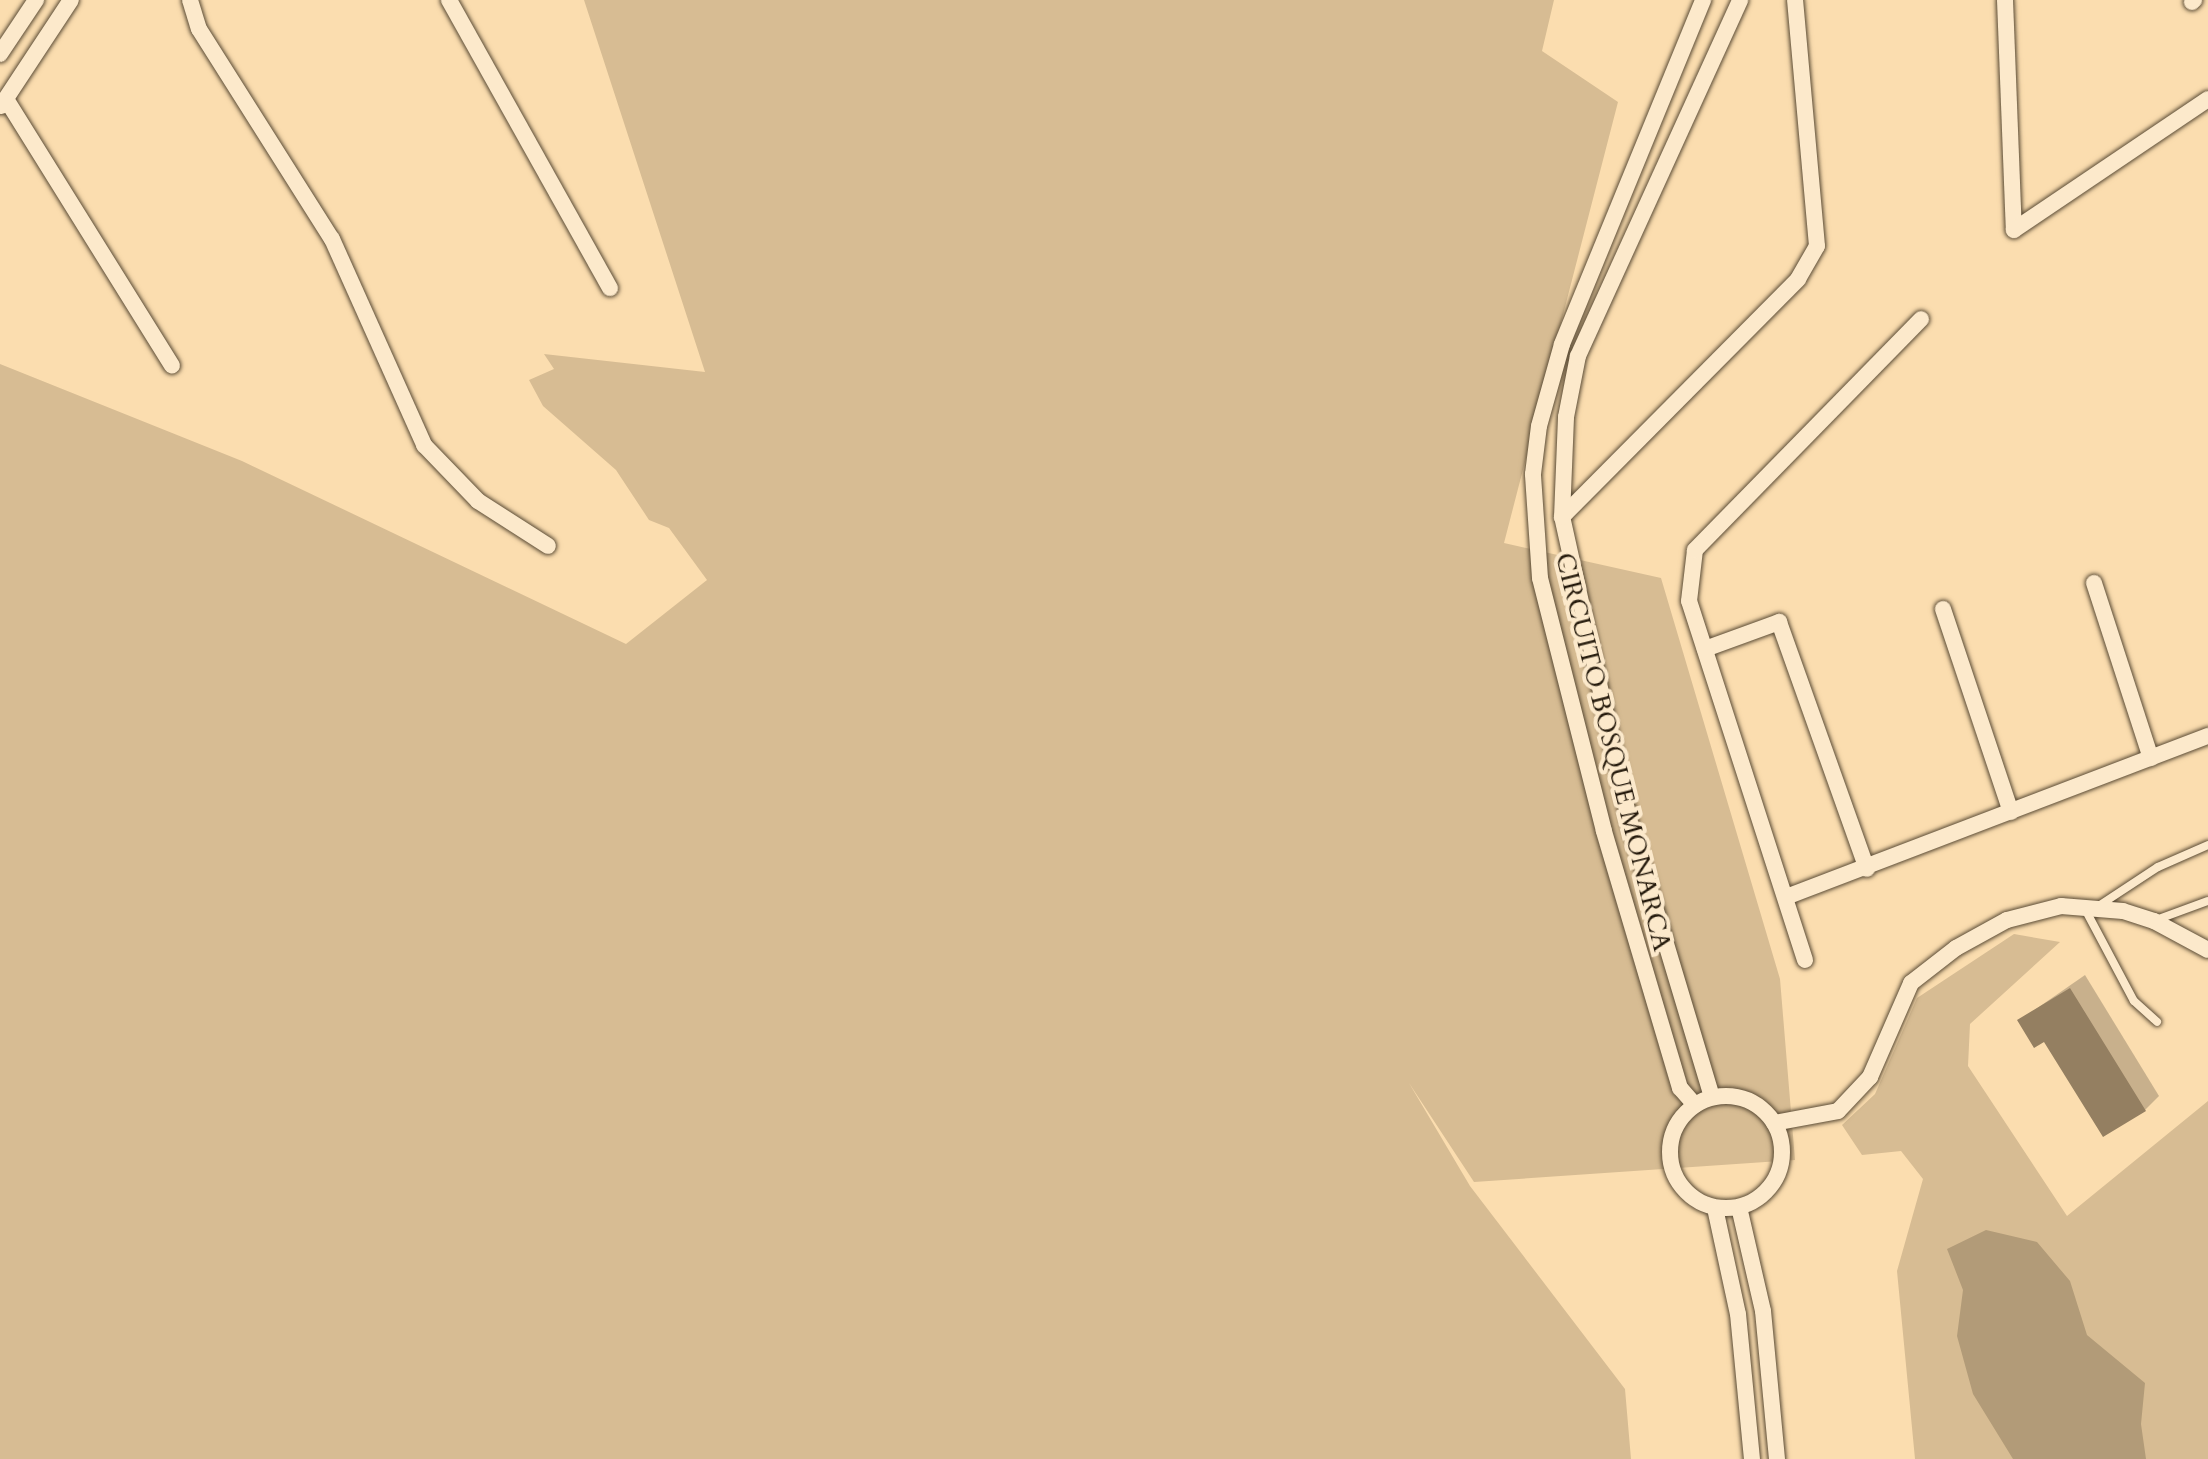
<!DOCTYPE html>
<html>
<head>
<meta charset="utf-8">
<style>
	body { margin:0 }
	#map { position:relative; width:2208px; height:1459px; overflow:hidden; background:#fbddaf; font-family:Cardo,serif }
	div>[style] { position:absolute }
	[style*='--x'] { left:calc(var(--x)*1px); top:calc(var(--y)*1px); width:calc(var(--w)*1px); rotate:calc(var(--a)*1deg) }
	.green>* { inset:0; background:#d7bc93 }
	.water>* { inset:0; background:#b29b78 }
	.shadow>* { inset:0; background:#0003 }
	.building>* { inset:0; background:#947f61 }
	.roads { filter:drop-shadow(0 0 2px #5a4b35) drop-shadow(0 0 2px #5a4b35) }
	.service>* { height:8px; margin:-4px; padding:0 4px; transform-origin:4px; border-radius:4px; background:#fce9cb }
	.minor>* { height:16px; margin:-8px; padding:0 8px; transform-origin:8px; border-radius:8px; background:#fce9cb }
	.minor>.ring { margin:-8px; padding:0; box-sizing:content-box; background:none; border:16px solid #fce9cb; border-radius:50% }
	span { translate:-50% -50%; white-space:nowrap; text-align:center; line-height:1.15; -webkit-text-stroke:8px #fce9cb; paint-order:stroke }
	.street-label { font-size:26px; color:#251a0c }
</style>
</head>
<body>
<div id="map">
	<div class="green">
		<i style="clip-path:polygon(584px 0,1554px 0,1542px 51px,1618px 102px,1504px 543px,1661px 578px,1780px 979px,1795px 1160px,1474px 1182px,1409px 1083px,1470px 1186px,1625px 1389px,1631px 1459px,0 1459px,0 364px,242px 461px,626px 644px,707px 580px,669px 528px,649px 520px,616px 470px,543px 406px,529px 380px,554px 369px,544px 354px,705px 372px)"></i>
		<i style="clip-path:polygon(2014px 934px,2060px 942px,1970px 1024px,1968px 1066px,2067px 1216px,2208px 1101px,2208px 1459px,1915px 1459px,1897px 1271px,1923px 1179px,1901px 1151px,1862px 1155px,1842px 1125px,1875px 1094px,1917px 998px)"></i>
	</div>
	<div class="water">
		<i style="clip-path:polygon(1986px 1230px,2037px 1242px,2070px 1281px,2087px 1335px,2145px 1383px,2141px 1424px,2146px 1459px,2013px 1459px,1973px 1394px,1957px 1336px,1963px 1290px,1947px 1249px)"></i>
	</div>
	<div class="shadow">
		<i style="clip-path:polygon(2085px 975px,2159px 1096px,2145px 1110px,2020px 1020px)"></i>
	</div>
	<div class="building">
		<i style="clip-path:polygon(2070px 988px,2146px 1111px,2103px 1137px,2044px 1042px,2034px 1048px,2017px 1020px)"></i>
	</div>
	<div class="roads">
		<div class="service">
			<i style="--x:2097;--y:907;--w:73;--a:-33.3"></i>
			<i style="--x:2158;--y:867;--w:55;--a:-23.7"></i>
			<i style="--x:2085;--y:909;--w:104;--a:62"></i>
			<i style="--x:2134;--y:1001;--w:31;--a:42"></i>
			<i style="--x:2156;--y:920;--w:55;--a:-20.1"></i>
		</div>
		<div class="minor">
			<i style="--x:190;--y:0;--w:30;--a:73"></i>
			<i style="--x:199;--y:29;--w:249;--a:57.7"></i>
			<i style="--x:332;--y:239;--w:226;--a:65.9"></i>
			<i style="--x:424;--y:445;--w:78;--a:46"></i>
			<i style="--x:478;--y:501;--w:83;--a:32.7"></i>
			<i style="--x:449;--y:0;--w:330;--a:60.8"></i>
			<i style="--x:2005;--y:0;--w:230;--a:87.8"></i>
			<i style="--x:2014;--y:230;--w:234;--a:-34"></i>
			<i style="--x:2192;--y:2;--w:3;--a:-45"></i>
			<i style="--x:0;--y:54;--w:65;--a:-56.3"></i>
			<i style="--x:6;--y:99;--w:314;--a:58.1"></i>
			<i style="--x:1;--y:106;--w:127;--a:-56.6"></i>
			<i style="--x:1562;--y:517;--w:335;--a:-45.2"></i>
			<i style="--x:1798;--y:279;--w:38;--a:-60"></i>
			<i style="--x:1817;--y:246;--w:247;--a:-95.1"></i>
			<i style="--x:2094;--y:583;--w:184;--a:72"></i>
			<i style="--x:1943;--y:609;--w:214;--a:71.5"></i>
			<i style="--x:1705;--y:649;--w:79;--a:-20"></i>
			<i style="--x:1779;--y:622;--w:262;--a:70.4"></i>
			<i style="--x:1786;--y:897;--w:452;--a:-20.9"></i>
			<i style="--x:1805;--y:960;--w:377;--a:-107.9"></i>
			<i style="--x:1689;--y:601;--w:51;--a:-83.3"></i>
			<i style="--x:1695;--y:550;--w:323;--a:-45.6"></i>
			<i class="ring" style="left:1670px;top:1096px;width:96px;height:96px"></i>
			<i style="--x:1712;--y:1097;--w:286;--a:-106.7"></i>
			<i style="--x:1630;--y:823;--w:313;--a:-102.5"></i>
			<i style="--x:1562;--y:517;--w:100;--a:-87.7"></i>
			<i style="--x:1566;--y:417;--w:62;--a:-78.9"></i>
			<i style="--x:1578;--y:356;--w:391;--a:-65.5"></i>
			<i style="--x:1695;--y:1105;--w:23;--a:-131"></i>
			<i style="--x:1680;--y:1088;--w:268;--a:-106.5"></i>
			<i style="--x:1604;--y:831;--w:261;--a:-104.2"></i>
			<i style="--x:1540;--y:578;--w:104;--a:-93.9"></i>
			<i style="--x:1533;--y:474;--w:48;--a:-82.9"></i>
			<i style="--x:1539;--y:426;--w:85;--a:-74.3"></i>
			<i style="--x:1562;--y:344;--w:372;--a:-67.7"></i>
			<i style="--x:1774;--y:1123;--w:65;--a:-10.6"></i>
			<i style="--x:1838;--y:1111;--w:47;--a:-46.7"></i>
			<i style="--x:1870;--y:1077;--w:103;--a:-66.4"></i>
			<i style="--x:1911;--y:983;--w:57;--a:-37.9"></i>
			<i style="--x:1956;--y:948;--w:58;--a:-28.8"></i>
			<i style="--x:2007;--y:920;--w:56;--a:-14.5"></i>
			<i style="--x:2061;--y:906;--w:62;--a:4.6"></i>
			<i style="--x:2123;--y:911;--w:33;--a:18"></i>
			<i style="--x:2154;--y:921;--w:61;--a:28.2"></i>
			<i style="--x:1739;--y:1207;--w:107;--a:77"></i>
			<i style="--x:1763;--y:1311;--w:149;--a:84.6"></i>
			<i style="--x:1715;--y:1208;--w:108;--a:77.8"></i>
			<i style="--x:1738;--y:1314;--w:146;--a:84.5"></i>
		</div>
	</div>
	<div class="street-label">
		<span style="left:1613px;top:752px;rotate:76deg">CIRCUITO BOSQUE MONARCA</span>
	</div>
</div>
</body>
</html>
